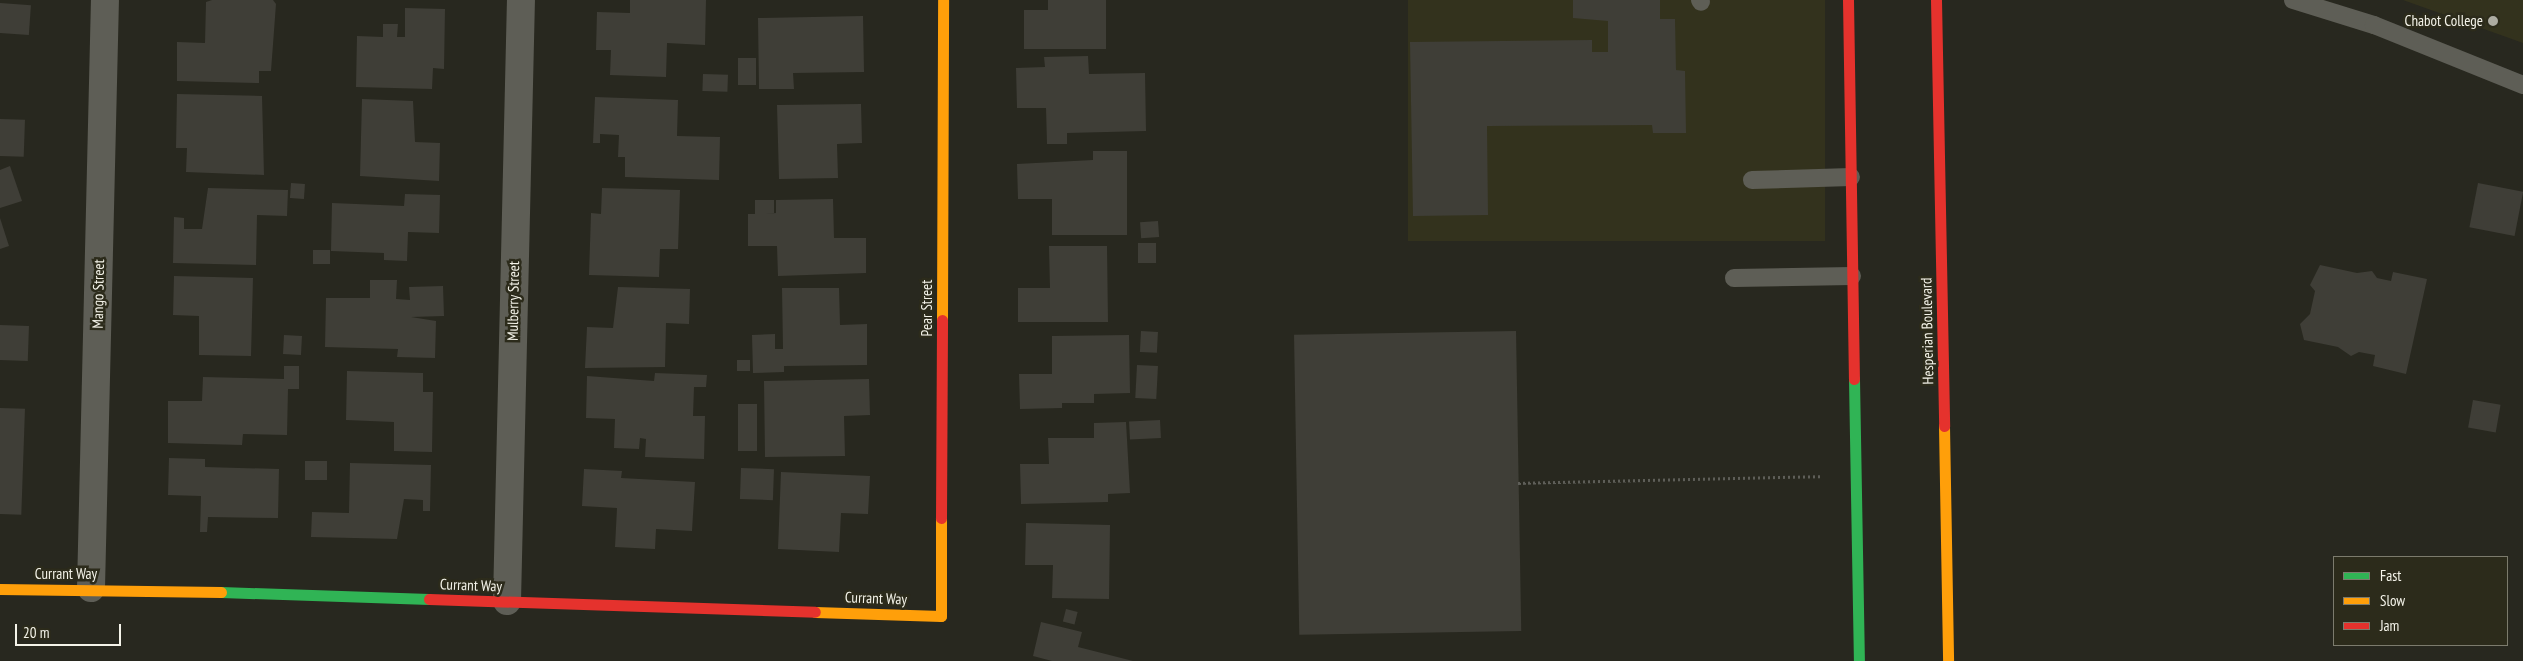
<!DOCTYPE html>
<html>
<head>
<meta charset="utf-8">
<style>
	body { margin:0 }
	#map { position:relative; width:2523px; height:661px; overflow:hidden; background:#28281f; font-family:"PT Sans Narrow",sans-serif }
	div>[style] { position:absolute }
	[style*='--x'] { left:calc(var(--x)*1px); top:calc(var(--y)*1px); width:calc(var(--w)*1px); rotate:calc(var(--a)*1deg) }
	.built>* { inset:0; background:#33321d; transform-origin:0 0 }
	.building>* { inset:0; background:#3f3e37; transform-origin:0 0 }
	.path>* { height:3px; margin-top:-1.5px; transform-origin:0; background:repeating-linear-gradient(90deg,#5e5e58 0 2.5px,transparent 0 5px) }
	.lane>* { height:18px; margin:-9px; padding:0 9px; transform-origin:9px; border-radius:9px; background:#5e5e56 }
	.street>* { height:28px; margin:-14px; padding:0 14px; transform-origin:14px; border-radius:14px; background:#5e5e56 }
	.fast>* { height:11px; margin:-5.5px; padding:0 5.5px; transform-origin:5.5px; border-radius:5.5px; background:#30b455 }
	.slow>* { height:11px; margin:-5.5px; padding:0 5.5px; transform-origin:5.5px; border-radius:5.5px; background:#ff9f0a }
	.jam>* { height:11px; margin:-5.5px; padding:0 5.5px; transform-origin:5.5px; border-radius:5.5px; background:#e5322d }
	.dots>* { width:14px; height:14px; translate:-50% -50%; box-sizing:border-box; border:2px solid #2c2b1b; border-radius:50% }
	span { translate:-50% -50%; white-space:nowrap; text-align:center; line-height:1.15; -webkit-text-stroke:5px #2c2b1b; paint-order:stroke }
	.poi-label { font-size:15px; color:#f4f3e9 }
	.right { translate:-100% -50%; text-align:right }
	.street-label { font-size:15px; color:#f4f3e9 }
	.legend { position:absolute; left:2333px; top:556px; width:175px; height:90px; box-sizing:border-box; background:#2c2b1b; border:1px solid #7c7b6d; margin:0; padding:6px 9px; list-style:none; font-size:15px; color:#f4f3e9 }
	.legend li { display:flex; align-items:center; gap:10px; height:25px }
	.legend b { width:25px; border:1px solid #7c7b6d }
	.scale { position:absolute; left:15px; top:624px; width:106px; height:22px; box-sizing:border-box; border:2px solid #f4f3e9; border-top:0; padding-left:6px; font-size:15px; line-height:18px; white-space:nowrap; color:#f4f3e9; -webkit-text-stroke:4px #2c2b1b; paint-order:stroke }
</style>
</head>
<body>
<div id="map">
	<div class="built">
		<i style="left:1408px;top:0;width:417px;height:241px"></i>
		<i style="clip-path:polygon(2403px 0,2523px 0,2523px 43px)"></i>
	</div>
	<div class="building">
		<i style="clip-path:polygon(212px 0,273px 0,276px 4px,271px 71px,259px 71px,259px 83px,177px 81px,177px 42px,205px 43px,206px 2px)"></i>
		<i style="clip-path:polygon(630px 0,706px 0,705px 45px,667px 43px,666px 77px,610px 75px,611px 50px,596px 50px,597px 12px,630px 13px)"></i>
		<i style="clip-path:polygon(1048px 0,1106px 0,1106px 49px,1024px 49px,1024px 10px,1048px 10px)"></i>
		<i style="clip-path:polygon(1573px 0,1660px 0,1660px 19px,1675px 19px,1676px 70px,1685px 71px,1686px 133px,1653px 133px,1652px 125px,1487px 126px,1488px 215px,1413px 216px,1410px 42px,1592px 40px,1592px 52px,1608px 52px,1608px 21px,1573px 18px)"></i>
		<i style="left:0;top:3px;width:31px;height:30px;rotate:4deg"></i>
		<i style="clip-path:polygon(405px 8px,445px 9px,444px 69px,433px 68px,432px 89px,356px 87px,357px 36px,383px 37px,383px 24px,398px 24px,397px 37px,405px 37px)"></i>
		<i style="clip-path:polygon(863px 16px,864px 72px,793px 73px,794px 89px,759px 89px,758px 18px)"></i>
		<i style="clip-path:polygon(1088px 56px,1089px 74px,1145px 73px,1146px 131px,1067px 133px,1067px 144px,1047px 144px,1046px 108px,1017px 108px,1016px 68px,1045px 67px,1044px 57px)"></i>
		<i style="left:756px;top:58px;width:27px;height:18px;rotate:90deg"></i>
		<i style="left:703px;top:74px;width:25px;height:17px;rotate:2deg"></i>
		<i style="clip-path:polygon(177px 94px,262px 96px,264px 175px,186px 172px,187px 148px,176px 148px)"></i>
		<i style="clip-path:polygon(595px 97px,678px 100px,677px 136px,720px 137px,719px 180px,625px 177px,625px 157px,618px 157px,619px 135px,600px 134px,600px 143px,593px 143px)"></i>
		<i style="clip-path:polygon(362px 99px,413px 101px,415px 142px,440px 143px,439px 181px,360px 176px)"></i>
		<i style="clip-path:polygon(861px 104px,862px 143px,837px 144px,838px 178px,779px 179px,777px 105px)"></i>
		<i style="left:0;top:119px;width:25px;height:37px;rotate:2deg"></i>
		<i style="clip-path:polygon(1093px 151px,1127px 151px,1127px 235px,1052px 235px,1052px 199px,1018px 199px,1017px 164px,1093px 160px)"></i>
		<i style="clip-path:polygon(10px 166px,22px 201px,0 208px,0 170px)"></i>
		<i style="left:291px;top:183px;width:14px;height:15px;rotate:4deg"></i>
		<i style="left:2478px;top:183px;width:46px;height:45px;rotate:11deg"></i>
		<i style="clip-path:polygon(208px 188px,288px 190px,287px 216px,257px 215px,256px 265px,173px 263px,174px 217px,184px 218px,184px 229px,202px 229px)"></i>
		<i style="clip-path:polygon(602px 188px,680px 190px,678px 249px,660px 249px,659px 277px,589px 275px,591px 213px,601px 214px)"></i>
		<i style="clip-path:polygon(405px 194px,440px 195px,439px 233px,408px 232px,407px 261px,384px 260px,384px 253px,331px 251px,332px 203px,404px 206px)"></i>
		<i style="clip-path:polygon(833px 199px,834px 238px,866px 238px,866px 273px,778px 276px,777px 246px,748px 246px,748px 214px,755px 214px,755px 200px,774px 200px,774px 213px,765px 214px,776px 213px,776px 200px)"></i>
		<i style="clip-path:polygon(0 218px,9px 246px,0 249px)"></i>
		<i style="left:1158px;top:221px;width:16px;height:18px;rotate:86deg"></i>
		<i style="left:1138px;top:243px;width:18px;height:20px"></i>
		<i style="clip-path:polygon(1049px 246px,1107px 246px,1108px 322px,1018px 322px,1018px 288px,1050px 288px)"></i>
		<i style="left:313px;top:250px;width:17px;height:14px"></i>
		<i style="clip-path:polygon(2320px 265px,2357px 273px,2372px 271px,2377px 278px,2391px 281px,2393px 272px,2427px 279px,2406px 374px,2373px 366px,2375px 355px,2359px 352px,2351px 356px,2338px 347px,2304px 340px,2300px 324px,2310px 314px,2315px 291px,2310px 285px)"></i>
		<i style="clip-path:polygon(174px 276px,253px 278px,251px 356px,199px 355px,199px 316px,173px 315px)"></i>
		<i style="clip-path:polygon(370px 280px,397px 280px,396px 299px,410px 300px,409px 287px,443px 286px,444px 316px,411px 317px,436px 321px,435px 358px,397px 357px,398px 349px,325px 347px,326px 298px,370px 298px)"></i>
		<i style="clip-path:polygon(618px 287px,690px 289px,689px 324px,666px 323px,665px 367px,585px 368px,587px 327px,613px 328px)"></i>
		<i style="clip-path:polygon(782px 288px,839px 288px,840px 325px,867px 324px,867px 365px,784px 366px,784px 372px,753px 373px,752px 335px,775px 334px,775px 349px,783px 349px)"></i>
		<i style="left:0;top:325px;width:29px;height:35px;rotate:2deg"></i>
		<i style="left:1141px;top:331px;width:17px;height:21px;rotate:3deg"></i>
		<i style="left:1516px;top:331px;width:300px;height:222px;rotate:89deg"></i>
		<i style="left:284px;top:335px;width:18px;height:19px;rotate:3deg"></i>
		<i style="clip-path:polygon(1129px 335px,1130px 393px,1094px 394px,1094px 403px,1062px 403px,1062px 408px,1020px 409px,1019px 374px,1052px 374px,1052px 336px)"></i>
		<i style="left:750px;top:360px;width:11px;height:13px;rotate:90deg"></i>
		<i style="left:1137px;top:365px;width:21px;height:33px;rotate:3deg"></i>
		<i style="clip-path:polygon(284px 366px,299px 366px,299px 389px,288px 389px,287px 435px,243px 434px,242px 445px,168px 443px,168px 401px,202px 401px,203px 377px,284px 379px)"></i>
		<i style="clip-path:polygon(347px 371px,423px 373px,423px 392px,433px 392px,432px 452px,394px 451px,394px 422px,346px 420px)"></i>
		<i style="clip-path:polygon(655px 373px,707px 375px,706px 387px,694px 387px,693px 416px,705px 416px,704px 459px,645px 457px,646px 439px,640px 438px,639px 449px,614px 448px,615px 419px,586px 418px,587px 376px,654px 381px)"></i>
		<i style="clip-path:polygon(869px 379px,870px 415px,844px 416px,845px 456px,765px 457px,764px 381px)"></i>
		<i style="left:2473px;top:400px;width:28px;height:28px;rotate:10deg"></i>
		<i style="left:738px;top:404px;width:19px;height:47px"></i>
		<i style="left:0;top:408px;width:25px;height:106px;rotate:2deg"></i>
		<i style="left:1160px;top:420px;width:18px;height:31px;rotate:87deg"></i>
		<i style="clip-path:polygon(1126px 422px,1130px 493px,1108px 494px,1108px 502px,1021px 504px,1020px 464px,1049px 464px,1048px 438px,1094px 438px,1094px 423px)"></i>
		<i style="clip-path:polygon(169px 458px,205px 459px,205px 467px,279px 469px,278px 518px,208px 517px,207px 532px,200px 532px,201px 496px,168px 495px)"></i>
		<i style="left:305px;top:461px;width:22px;height:19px"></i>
		<i style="clip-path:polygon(350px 463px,431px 465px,430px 511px,423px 511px,423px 500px,404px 499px,397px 539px,311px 537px,312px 512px,349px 513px)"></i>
		<i style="left:741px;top:468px;width:33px;height:31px;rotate:2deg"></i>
		<i style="clip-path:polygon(584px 469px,622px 471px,621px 478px,695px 482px,692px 531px,656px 529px,655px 549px,615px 547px,617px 508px,582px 506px)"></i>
		<i style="clip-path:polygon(781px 472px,870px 476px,868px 514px,841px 513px,839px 552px,778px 549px)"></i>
		<i style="clip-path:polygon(1026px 523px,1110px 525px,1109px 599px,1052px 598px,1053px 565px,1025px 565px)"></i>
		<i style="left:1066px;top:609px;width:12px;height:13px;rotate:14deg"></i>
		<i style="clip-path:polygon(1041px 622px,1082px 632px,1078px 647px,1133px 661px,1052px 661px,1033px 656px)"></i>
	</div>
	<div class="path">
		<i style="--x:1518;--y:483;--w:303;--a:-1.3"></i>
	</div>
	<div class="lane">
		<i style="--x:1700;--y:0;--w:2;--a:63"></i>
		<i style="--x:2293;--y:0;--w:85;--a:17.2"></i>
		<i style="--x:2374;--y:25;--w:161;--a:21.9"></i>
		<i style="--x:1752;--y:180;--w:99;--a:-1.7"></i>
		<i style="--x:1734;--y:278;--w:118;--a:-1"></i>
	</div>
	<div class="street">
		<i style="--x:91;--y:588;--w:588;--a:-88.64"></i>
		<i style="--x:507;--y:601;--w:601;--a:-88.67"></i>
	</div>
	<div class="fast">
		<i style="--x:1854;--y:379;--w:282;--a:89"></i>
		<i style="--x:221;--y:592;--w:208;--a:1.9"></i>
	</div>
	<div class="slow">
		<i style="--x:942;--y:320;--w:320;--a:-89.8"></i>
		<i style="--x:1944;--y:426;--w:235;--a:89"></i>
		<i style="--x:0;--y:589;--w:221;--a:0.8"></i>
		<i style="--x:815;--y:612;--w:126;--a:1.8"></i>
		<i style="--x:941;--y:616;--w:98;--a:-90"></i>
	</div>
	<div class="jam">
		<i style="--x:1848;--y:0;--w:379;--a:89.1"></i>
		<i style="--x:1936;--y:0;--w:426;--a:88.9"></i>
		<i style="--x:941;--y:518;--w:198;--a:-89.7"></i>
		<i style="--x:429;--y:599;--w:386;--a:1.9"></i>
	</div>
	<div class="dots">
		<i style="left:2493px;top:21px;background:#adaca2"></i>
	</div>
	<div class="poi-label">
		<span class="right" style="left:2483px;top:21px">Chabot College</span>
	</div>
	<div class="street-label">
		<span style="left:98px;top:294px;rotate:-89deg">Mango Street</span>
		<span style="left:513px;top:301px;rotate:-89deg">Mulberry Street</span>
		<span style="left:927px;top:308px;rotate:-90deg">Pear Street</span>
		<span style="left:1927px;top:331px;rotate:-91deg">Hesperian Boulevard</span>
		<span style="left:66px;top:574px">Currant Way</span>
		<span style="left:471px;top:585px;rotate:2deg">Currant Way</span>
		<span style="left:876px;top:598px;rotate:2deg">Currant Way</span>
	</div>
	<ul class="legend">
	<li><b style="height:6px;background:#30b455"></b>Fast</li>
	<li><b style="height:6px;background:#ff9f0a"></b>Slow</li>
	<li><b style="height:6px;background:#e5322d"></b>Jam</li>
	</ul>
	<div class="scale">20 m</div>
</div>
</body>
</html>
